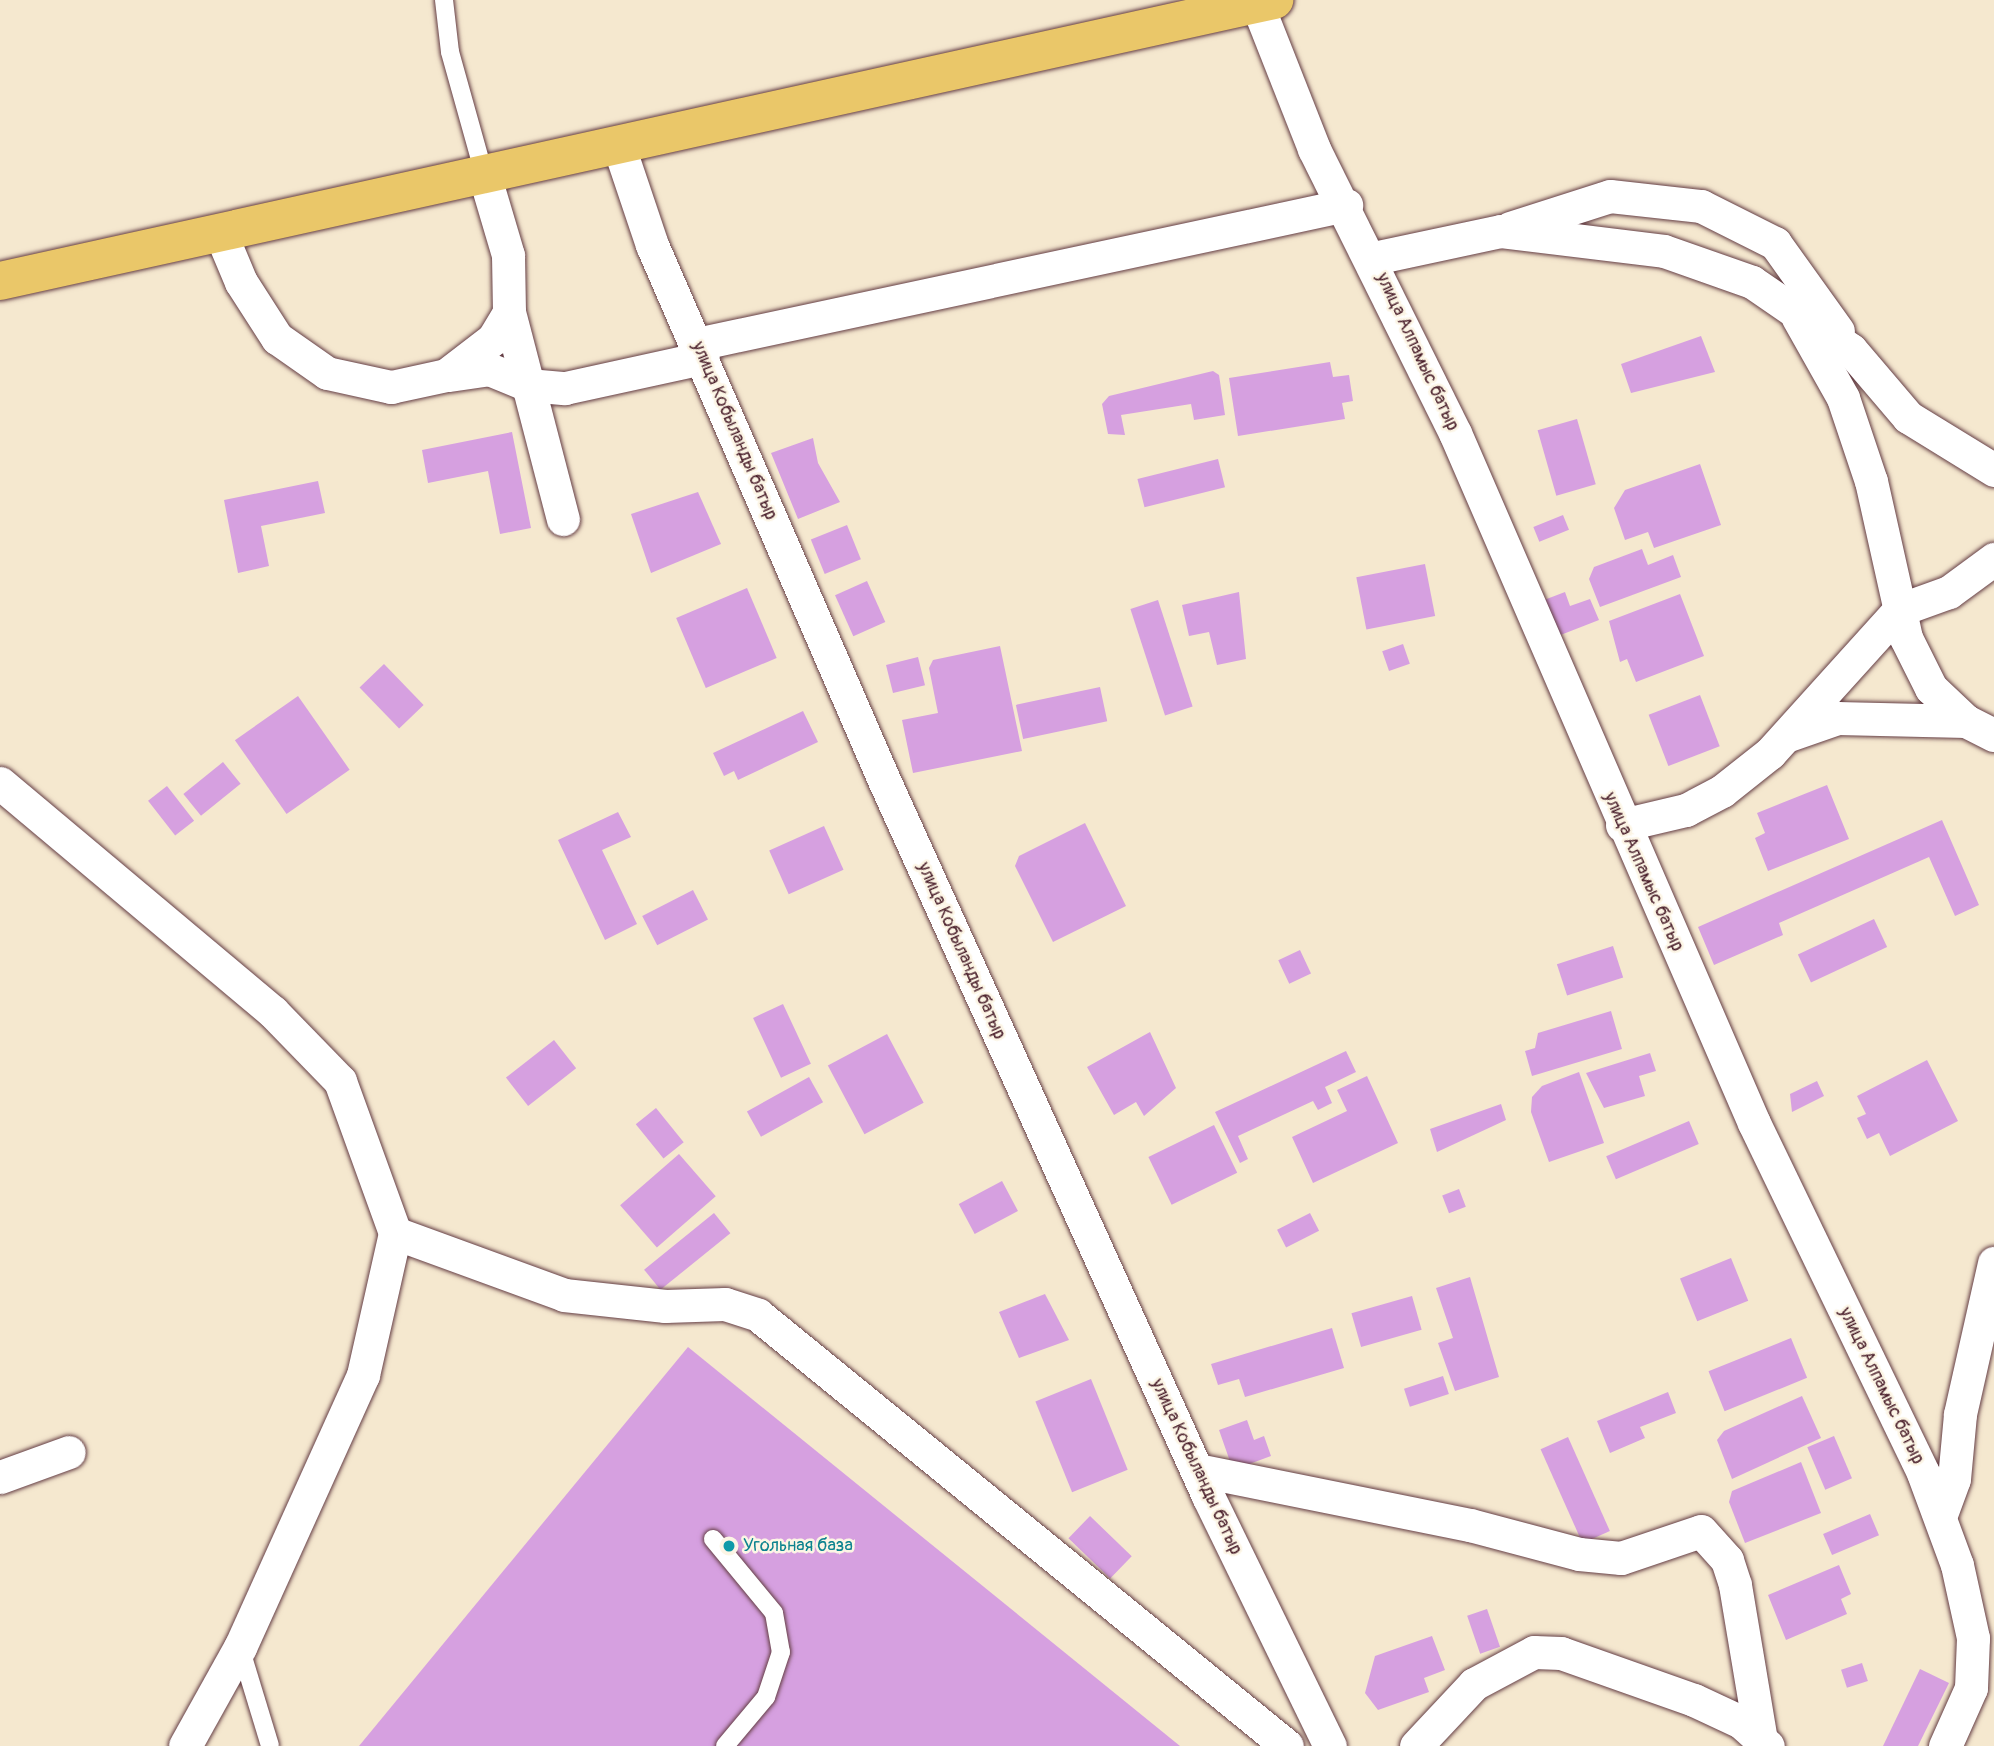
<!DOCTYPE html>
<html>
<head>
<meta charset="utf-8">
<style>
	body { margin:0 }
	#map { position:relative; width:1994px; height:1746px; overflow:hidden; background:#f5e8cf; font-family:Pangolin,sans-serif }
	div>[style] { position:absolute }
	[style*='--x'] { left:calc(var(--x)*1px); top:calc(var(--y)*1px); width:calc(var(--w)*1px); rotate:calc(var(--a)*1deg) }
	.building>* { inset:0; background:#d6a0e0; transform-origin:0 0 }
	.roads { filter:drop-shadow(0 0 2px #643d44) drop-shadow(0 0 2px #643d44) }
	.service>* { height:18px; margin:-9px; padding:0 9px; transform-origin:9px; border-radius:9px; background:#fff }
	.minor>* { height:33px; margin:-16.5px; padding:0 16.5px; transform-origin:16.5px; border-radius:16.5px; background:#fff }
	.primary>* { height:38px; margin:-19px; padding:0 19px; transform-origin:19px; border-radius:19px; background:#eac769 }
	.dots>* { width:19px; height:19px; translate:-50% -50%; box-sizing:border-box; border:4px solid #fcf5e5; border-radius:50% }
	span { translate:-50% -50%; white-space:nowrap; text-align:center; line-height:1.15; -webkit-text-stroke:5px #fcf5e5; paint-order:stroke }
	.street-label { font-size:18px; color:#4a1f2b }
	.culture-label { font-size:18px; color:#0d838f }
	.left { translate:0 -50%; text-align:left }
</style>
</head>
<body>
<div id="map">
	<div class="building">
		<i style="clip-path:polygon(1701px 336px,1715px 372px,1631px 393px,1621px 364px)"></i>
		<i style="clip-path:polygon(1330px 362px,1333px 377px,1349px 375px,1353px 401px,1342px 403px,1345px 419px,1238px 436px,1229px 378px)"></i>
		<i style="clip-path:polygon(1213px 371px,1219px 375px,1225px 415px,1194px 420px,1191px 404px,1121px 415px,1125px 435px,1108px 434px,1102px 404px,1109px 396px)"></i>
		<i style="left:1577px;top:419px;width:68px;height:41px;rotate:74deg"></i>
		<i style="clip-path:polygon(512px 432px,531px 528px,500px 534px,488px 471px,428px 483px,422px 450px)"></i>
		<i style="clip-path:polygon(813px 438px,818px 463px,840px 502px,798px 519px,771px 453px)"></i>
		<i style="left:1218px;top:459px;width:29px;height:83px;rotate:76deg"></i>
		<i style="clip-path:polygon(1700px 464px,1721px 525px,1654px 548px,1648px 532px,1625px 540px,1614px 508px,1625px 490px)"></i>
		<i style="clip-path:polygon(318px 481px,325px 513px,261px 526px,269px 566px,238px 573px,224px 500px)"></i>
		<i style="clip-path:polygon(698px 492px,721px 544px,651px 573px,631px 514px)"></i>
		<i style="left:1563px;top:515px;width:16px;height:32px;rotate:68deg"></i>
		<i style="left:847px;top:525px;width:37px;height:39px;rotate:68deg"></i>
		<i style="clip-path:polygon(1642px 549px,1648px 565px,1673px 555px,1681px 577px,1600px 607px,1589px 579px,1594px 567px)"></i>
		<i style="left:1425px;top:564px;width:53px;height:70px;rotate:79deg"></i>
		<i style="left:867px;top:581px;width:45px;height:35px;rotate:66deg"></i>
		<i style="left:747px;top:588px;width:76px;height:77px;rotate:67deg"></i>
		<i style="clip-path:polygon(1239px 592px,1246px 659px,1217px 665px,1209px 632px,1189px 636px,1182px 605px)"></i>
		<i style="clip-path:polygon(1565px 592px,1570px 606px,1590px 599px,1599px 620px,1558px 636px,1544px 600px)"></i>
		<i style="clip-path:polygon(1680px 594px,1704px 656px,1636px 682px,1627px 659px,1620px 662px,1609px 621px)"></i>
		<i style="left:1158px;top:600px;width:112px;height:29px;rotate:72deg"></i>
		<i style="left:1403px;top:644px;width:21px;height:22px;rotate:71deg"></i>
		<i style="clip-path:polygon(1000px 646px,1022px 751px,913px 773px,902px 720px,938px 713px,929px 668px,933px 660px)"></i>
		<i style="left:918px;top:657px;width:29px;height:33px;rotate:76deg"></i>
		<i style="left:384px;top:664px;width:57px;height:34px;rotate:46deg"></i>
		<i style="left:1100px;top:687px;width:35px;height:86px;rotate:78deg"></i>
		<i style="left:1700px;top:695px;width:55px;height:55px;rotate:69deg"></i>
		<i style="left:298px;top:696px;width:90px;height:77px;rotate:55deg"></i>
		<i style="clip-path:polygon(803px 711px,818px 742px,738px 780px,734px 771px,724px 776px,713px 753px)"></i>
		<i style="left:223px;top:762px;width:28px;height:51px;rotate:51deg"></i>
		<i style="clip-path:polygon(1827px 785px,1849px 839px,1768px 871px,1755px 838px,1765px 833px,1757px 813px)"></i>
		<i style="left:167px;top:786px;width:44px;height:24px;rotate:52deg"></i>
		<i style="clip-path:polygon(618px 812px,631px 837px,602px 850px,637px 924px,605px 940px,558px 840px)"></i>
		<i style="clip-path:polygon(1942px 820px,1979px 905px,1955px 916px,1929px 857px,1779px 923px,1783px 935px,1714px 965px,1698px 927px)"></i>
		<i style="clip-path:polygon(1085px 823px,1126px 906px,1053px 942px,1015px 866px,1019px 856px)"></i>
		<i style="left:824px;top:826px;width:48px;height:60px;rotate:66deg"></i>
		<i style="left:693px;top:890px;width:33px;height:57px;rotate:63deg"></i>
		<i style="left:1874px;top:919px;width:31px;height:84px;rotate:65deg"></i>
		<i style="left:1613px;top:946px;width:33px;height:59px;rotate:72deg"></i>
		<i style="left:1300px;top:950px;width:26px;height:24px;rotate:65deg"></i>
		<i style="left:783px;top:1004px;width:66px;height:33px;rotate:65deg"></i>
		<i style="clip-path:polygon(1611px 1011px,1622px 1049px,1532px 1076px,1525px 1051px,1535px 1048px,1538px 1033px)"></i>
		<i style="clip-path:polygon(1150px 1032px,1176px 1088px,1144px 1116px,1136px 1102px,1114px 1115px,1087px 1067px)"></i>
		<i style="left:887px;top:1034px;width:78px;height:67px;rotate:62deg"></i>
		<i style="left:554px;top:1040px;width:36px;height:61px;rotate:52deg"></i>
		<i style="clip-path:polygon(1346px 1051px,1356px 1072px,1325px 1087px,1332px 1103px,1318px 1110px,1313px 1101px,1238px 1136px,1248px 1159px,1240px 1163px,1215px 1112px)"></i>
		<i style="clip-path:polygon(1650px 1053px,1656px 1071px,1639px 1076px,1645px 1096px,1604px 1108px,1586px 1073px)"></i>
		<i style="clip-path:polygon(1927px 1060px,1958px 1121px,1890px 1156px,1879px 1133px,1867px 1139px,1857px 1118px,1866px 1114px,1857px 1096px)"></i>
		<i style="clip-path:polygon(1579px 1072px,1604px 1143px,1549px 1162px,1531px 1112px,1532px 1097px,1542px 1086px)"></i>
		<i style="clip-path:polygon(1367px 1076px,1398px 1143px,1313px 1183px,1292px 1137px,1347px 1111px,1337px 1090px)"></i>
		<i style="left:809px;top:1077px;width:29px;height:71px;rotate:61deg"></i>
		<i style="clip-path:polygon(1817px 1081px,1824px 1096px,1792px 1112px,1790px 1094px)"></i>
		<i style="clip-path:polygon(1501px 1104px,1506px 1120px,1437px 1152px,1430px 1129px)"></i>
		<i style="left:656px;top:1108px;width:44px;height:26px;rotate:51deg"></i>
		<i style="left:1689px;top:1121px;width:25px;height:90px;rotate:67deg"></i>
		<i style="left:1214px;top:1125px;width:53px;height:73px;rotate:64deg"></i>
		<i style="left:679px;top:1154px;width:56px;height:78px;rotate:49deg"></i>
		<i style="left:1002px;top:1181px;width:34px;height:49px;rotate:62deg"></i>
		<i style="left:1459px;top:1189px;width:19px;height:18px;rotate:69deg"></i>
		<i style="left:714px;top:1213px;width:26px;height:90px;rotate:51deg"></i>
		<i style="left:1310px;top:1213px;width:20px;height:37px;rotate:63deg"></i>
		<i style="left:1731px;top:1258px;width:46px;height:55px;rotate:68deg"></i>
		<i style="clip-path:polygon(1470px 1277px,1499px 1377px,1455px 1391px,1438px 1343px,1453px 1338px,1436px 1288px)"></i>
		<i style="clip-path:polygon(1045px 1294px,1069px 1340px,1019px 1358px,999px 1312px)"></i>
		<i style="left:1412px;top:1296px;width:35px;height:63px;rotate:74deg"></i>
		<i style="clip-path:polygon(1332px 1328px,1344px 1368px,1245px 1397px,1239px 1379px,1218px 1385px,1211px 1364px)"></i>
		<i style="left:1791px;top:1338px;width:43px;height:89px;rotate:68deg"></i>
		<i style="clip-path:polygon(688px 1347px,1180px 1746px,359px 1746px)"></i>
		<i style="left:1443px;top:1376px;width:19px;height:41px;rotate:72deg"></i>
		<i style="left:1091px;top:1379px;width:98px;height:60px;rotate:68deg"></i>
		<i style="clip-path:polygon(1668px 1392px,1676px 1413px,1640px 1427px,1645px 1438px,1610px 1453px,1597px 1421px)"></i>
		<i style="clip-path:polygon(1802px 1396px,1821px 1438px,1732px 1479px,1717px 1440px,1724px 1431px)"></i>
		<i style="clip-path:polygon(1247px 1420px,1254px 1440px,1264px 1436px,1271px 1456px,1233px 1470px,1219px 1430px)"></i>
		<i style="left:1834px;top:1436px;width:46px;height:29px;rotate:67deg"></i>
		<i style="left:1568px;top:1437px;width:103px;height:30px;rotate:66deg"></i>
		<i style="clip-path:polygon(1801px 1462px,1821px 1513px,1745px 1543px,1729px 1502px,1732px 1491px)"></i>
		<i style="left:1870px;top:1514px;width:23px;height:51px;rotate:67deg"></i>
		<i style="left:1090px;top:1516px;width:58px;height:31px;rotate:44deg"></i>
		<i style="clip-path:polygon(1839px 1565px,1851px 1594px,1841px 1599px,1847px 1614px,1786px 1640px,1768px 1595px)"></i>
		<i style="left:1487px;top:1609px;width:40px;height:21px;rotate:71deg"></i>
		<i style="clip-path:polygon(1432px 1636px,1445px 1670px,1424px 1678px,1429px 1692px,1378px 1710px,1365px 1693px,1375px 1656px)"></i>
		<i style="left:1862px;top:1663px;width:19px;height:22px;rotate:72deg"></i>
		<i style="clip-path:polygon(1920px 1669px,1949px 1683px,1918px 1746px,1883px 1746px)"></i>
	</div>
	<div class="roads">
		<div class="service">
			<i style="--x:444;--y:0;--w:52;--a:83.4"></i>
			<i style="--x:450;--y:52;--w:127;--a:74.4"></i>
			<i style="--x:713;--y:1539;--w:96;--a:50.5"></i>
			<i style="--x:774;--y:1613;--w:40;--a:80"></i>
			<i style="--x:781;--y:1652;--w:47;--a:108.4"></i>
			<i style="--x:766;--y:1697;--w:64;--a:129.9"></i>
			<i style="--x:240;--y:1647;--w:103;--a:73.1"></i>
		</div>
		<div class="minor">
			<i style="--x:1257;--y:4;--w:156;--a:68.5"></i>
			<i style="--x:1314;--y:149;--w:317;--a:63.6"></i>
			<i style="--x:1455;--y:433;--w:752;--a:66.57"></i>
			<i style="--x:1754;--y:1123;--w:389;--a:64.2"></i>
			<i style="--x:1923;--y:1473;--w:98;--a:69.7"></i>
			<i style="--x:1957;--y:1565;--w:75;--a:77.6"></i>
			<i style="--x:1973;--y:1638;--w:50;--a:92.3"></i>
			<i style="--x:1971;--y:1688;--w:64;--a:114.1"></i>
			<i style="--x:618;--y:144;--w:107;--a:71.4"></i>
			<i style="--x:652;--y:245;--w:583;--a:66.56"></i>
			<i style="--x:884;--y:780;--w:786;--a:65.65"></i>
			<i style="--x:1208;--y:1496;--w:278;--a:64"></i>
			<i style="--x:1510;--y:228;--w:105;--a:-17.7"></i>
			<i style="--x:1610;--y:196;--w:92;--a:6.3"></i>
			<i style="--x:1701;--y:206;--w:83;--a:26.6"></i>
			<i style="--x:1775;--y:243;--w:108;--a:54.4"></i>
			<i style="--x:220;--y:232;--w:54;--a:67.2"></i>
			<i style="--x:241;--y:282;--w:67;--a:57.3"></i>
			<i style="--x:277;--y:338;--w:61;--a:35"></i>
			<i style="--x:327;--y:373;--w:66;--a:12.3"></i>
			<i style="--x:391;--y:387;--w:56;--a:-12.3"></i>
			<i style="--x:446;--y:375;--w:59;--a:-37.5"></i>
			<i style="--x:493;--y:339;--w:31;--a:-59"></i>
			<i style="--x:509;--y:312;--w:57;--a:-91"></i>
			<i style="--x:508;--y:255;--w:84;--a:-106.5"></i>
			<i style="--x:1374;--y:258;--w:130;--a:-12"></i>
			<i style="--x:1501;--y:231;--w:164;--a:7"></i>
			<i style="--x:1664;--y:251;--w:93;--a:19.4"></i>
			<i style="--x:1752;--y:282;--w:120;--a:34.5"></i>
			<i style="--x:1851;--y:350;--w:88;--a:49.6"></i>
			<i style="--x:1908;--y:417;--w:101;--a:31.6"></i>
			<i style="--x:509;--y:312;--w:214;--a:75.4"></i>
			<i style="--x:1798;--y:318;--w:92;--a:60.6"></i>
			<i style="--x:1843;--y:398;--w:88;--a:71.4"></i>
			<i style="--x:1871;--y:481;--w:161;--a:77.4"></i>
			<i style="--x:1906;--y:638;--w:56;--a:63.4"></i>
			<i style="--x:1931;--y:688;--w:48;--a:43.3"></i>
			<i style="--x:1966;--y:721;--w:31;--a:27"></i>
			<i style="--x:697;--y:344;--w:664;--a:-12.09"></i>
			<i style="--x:449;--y:375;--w:40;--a:-8.5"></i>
			<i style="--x:489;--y:369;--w:42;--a:22.3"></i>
			<i style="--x:528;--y:385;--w:37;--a:5"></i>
			<i style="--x:565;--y:388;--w:141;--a:-12.3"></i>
			<i style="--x:1786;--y:736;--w:54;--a:-19.4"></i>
			<i style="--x:1837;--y:718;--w:129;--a:1.3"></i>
			<i style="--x:0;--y:783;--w:356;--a:40"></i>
			<i style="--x:273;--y:1012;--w:96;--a:45.8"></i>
			<i style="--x:340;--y:1081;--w:162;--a:70.1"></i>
			<i style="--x:395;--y:1233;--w:146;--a:102.7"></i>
			<i style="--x:363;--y:1375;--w:299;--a:114.3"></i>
			<i style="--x:240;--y:1647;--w:113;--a:119.1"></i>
			<i style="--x:1622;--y:825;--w:66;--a:-13.2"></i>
			<i style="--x:1686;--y:810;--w:41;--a:-27.8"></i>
			<i style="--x:1722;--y:791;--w:61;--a:-38.4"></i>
			<i style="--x:1770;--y:753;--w:193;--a:-47.9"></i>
			<i style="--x:1899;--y:610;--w:53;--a:-19.8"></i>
			<i style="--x:1949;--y:592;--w:56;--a:-36.3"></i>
			<i style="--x:395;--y:1233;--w:180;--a:20.1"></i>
			<i style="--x:564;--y:1295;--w:102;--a:6.2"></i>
			<i style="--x:665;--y:1306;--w:60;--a:-1.9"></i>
			<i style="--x:725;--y:1304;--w:35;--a:18"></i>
			<i style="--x:758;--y:1315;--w:682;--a:39.17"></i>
			<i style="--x:1197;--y:1470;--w:278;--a:11.4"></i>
			<i style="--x:1470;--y:1525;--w:113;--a:14.9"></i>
			<i style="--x:1579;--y:1554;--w:42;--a:5.4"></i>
			<i style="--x:1621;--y:1558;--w:84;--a:-18.6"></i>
			<i style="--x:1701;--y:1531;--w:39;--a:48"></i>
			<i style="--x:1727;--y:1560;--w:26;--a:72"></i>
			<i style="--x:1735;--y:1585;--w:157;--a:80.5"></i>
			<i style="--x:0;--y:1477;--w:73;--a:-19.9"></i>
			<i style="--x:1940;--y:1517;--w:40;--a:-69.8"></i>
			<i style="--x:1954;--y:1479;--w:65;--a:-84.7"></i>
			<i style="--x:1960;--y:1414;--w:155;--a:-77.3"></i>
			<i style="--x:1416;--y:1746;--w:85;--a:-46.9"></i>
			<i style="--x:1474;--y:1684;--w:68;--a:-28.1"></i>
			<i style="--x:1534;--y:1652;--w:27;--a:2"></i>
			<i style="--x:1561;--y:1653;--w:141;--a:19.5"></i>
			<i style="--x:1694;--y:1700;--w:52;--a:25.1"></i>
			<i style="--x:1741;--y:1722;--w:36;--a:42"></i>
		</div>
		<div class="primary">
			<i style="--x:0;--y:281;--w:1305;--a:-12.44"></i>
		</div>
	</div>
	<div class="dots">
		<i style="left:729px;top:1546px;background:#0f9aa8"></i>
	</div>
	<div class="street-label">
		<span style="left:1417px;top:352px;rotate:65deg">улица Алпамыс батыр</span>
		<span style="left:734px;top:431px;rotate:67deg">улица Кобыланды батыр</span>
		<span style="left:1643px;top:872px;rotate:66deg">улица Алпамыс батыр</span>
		<span style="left:961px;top:951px;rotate:66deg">улица Кобыланды батыр</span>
		<span style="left:1881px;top:1386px;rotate:64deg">улица Алпамыс батыр</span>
		<span style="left:1196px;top:1467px;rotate:65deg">улица Кобыланды батыр</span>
	</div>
	<div class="culture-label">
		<span class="left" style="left:743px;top:1546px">Угольная база</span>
	</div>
</div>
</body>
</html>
